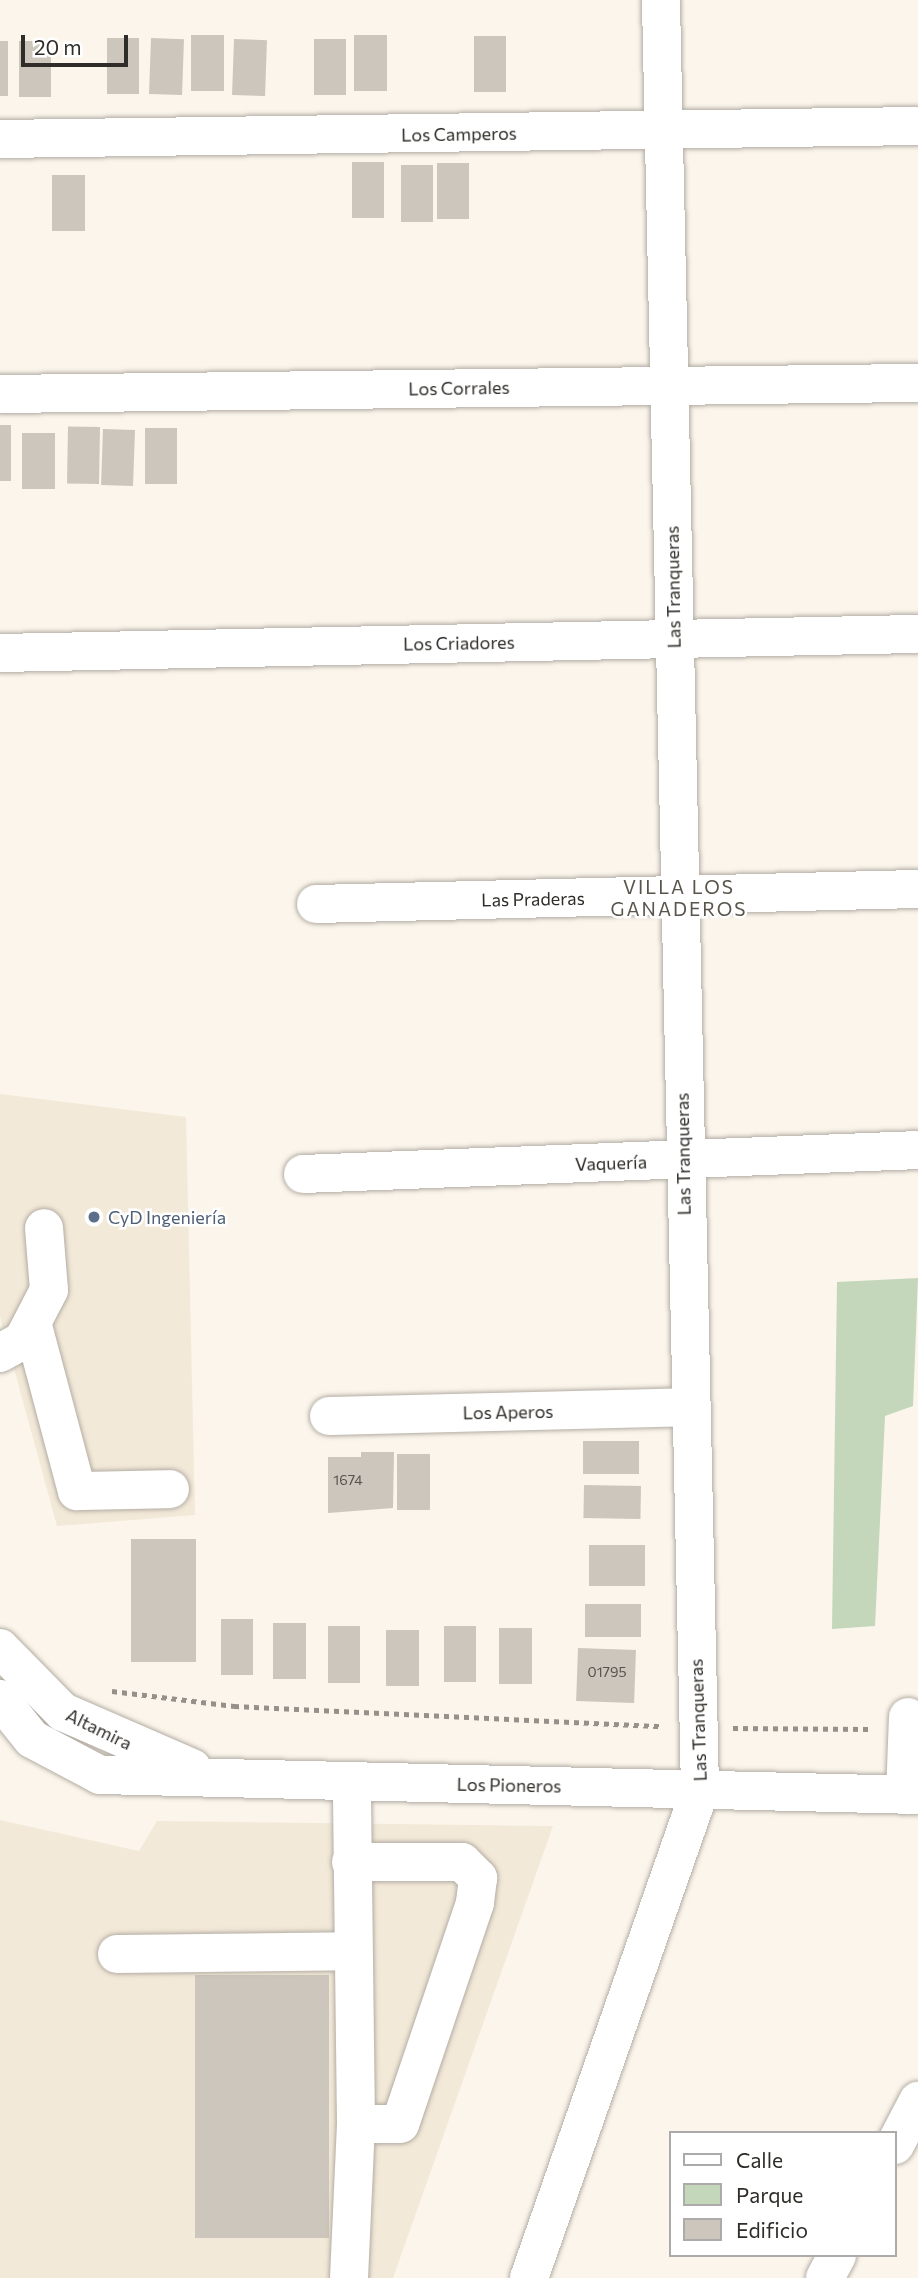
<!DOCTYPE html>
<html>
<head>
<meta charset="utf-8">
<style>
	body { margin:0 }
	#map { position:relative; width:918px; height:2278px; overflow:hidden; background:#fbf5eb; font-family:Commissioner,sans-serif }
	div>[style] { position:absolute }
	[style*='--x'] { left:calc(var(--x)*1px); top:calc(var(--y)*1px); width:calc(var(--w)*1px); rotate:calc(var(--a)*1deg) }
	.built>* { inset:0; background:#f3e9d8 }
	.green>* { inset:0; background:#c4d7bb }
	.building>* { inset:0; background:#ccc6bc; transform-origin:0 0 }
	.path>* { height:4.5px; margin-top:-2.25px; transform-origin:0; background:repeating-linear-gradient(90deg,#95918a 0 5px,transparent 0 10px) }
	.roads { filter:drop-shadow(0 0 2px #b3ada4) drop-shadow(0 0 2px #b3ada4) }
	.minor>* { height:38px; margin:-19px; padding:0 19px; transform-origin:19px; border-radius:19px; background:#fff }
	.dots>* { width:19px; height:19px; translate:-50% -50%; box-sizing:border-box; border:4px solid #fff; border-radius:50% }
	span { translate:-50% -50%; white-space:nowrap; text-align:center; line-height:1.15; -webkit-text-stroke:5px #fff; paint-order:stroke }
	.number-label { font-size:14px; color:#56534e }
	.number-label span { -webkit-text-stroke-width:0 }
	.street-label { font-size:18px; color:#2f2d29 }
	.service-label { font-size:18px; color:#4e5e75 }
	.left { translate:0 -50%; text-align:left }
	.neighbourhood-label { font-size:19px; color:#5a554c; letter-spacing:2px }
	.legend { position:absolute; left:669px; top:2131px; width:228px; height:126px; box-sizing:border-box; background:#fff; border:2px solid #acaba9; margin:0; padding:9px 12px; list-style:none; font-size:21px; color:#2f2d29 }
	.legend li { display:flex; align-items:center; gap:14px; height:35px }
	.legend b { width:35px; border:2px solid #acaba9 }
	.scale { position:absolute; left:21px; top:35px; width:107px; height:32px; box-sizing:border-box; border:4px solid #2f2d29; border-top:0; padding-left:9px; font-size:21px; line-height:24px; white-space:nowrap; color:#2f2d29; -webkit-text-stroke:5px #fff; paint-order:stroke }
</style>
</head>
<body>
<div id="map">
	<div class="built">
		<i style="clip-path:polygon(0 1094px,186px 1117px,195px 1515px,57px 1526px,0 1317px)"></i>
		<i style="clip-path:polygon(0 1820px,139px 1851px,157px 1821px,553px 1826px,393px 2278px,0 2278px)"></i>
	</div>
	<div class="green">
		<i style="clip-path:polygon(918px 1278px,913px 1406px,885px 1416px,875px 1626px,832px 1629px,837px 1282px)"></i>
	</div>
	<div class="building">
		<i style="left:191px;top:35px;width:33px;height:56px"></i>
		<i style="left:354px;top:35px;width:33px;height:56px"></i>
		<i style="left:474px;top:36px;width:32px;height:56px"></i>
		<i style="left:107px;top:38px;width:32px;height:56px"></i>
		<i style="left:151px;top:38px;width:33px;height:56px;rotate:2deg"></i>
		<i style="left:234px;top:39px;width:33px;height:56px;rotate:2deg"></i>
		<i style="left:314px;top:39px;width:32px;height:56px"></i>
		<i style="left:0;top:41px;width:8px;height:55px"></i>
		<i style="left:19px;top:41px;width:32px;height:56px"></i>
		<i style="left:352px;top:162px;width:32px;height:56px"></i>
		<i style="left:437px;top:163px;width:32px;height:56px"></i>
		<i style="left:433px;top:165px;width:57px;height:32px;rotate:90deg"></i>
		<i style="left:52px;top:175px;width:33px;height:56px"></i>
		<i style="left:0;top:425px;width:11px;height:56px"></i>
		<i style="left:100px;top:427px;width:57px;height:32px;rotate:91deg"></i>
		<i style="left:145px;top:428px;width:32px;height:56px"></i>
		<i style="left:103px;top:429px;width:32px;height:56px;rotate:2deg"></i>
		<i style="left:22px;top:433px;width:33px;height:56px"></i>
		<i style="left:583px;top:1441px;width:56px;height:33px"></i>
		<i style="clip-path:polygon(361px 1452px,394px 1452px,393px 1508px,328px 1513px,328px 1457px,361px 1457px)"></i>
		<i style="left:397px;top:1454px;width:33px;height:56px"></i>
		<i style="left:584px;top:1485px;width:57px;height:33px;rotate:1deg"></i>
		<i style="left:131px;top:1539px;width:65px;height:123px"></i>
		<i style="left:589px;top:1545px;width:56px;height:41px"></i>
		<i style="left:585px;top:1604px;width:56px;height:33px"></i>
		<i style="left:221px;top:1619px;width:32px;height:56px"></i>
		<i style="left:273px;top:1623px;width:33px;height:56px"></i>
		<i style="left:360px;top:1626px;width:57px;height:32px;rotate:90deg"></i>
		<i style="left:444px;top:1626px;width:32px;height:56px"></i>
		<i style="left:499px;top:1628px;width:33px;height:56px"></i>
		<i style="left:386px;top:1630px;width:33px;height:56px"></i>
		<i style="left:578px;top:1648px;width:58px;height:53px;rotate:2deg"></i>
		<i style="left:329px;top:1975px;width:263px;height:134px;rotate:90deg"></i>
	</div>
	<div class="path">
		<i style="--x:112;--y:1691;--w:123;--a:7"></i>
		<i style="--x:234;--y:1706;--w:428;--a:2.7"></i>
		<i style="--x:733;--y:1728;--w:139;--a:0.4"></i>
	</div>
	<div class="roads">
		<div class="minor">
			<i style="--x:0;--y:139;--w:918;--a:-0.81"></i>
			<i style="--x:0;--y:394;--w:918;--a:-0.69"></i>
			<i style="--x:0;--y:653;--w:918;--a:-1.19"></i>
			<i style="--x:316;--y:904;--w:602;--a:-1.43"></i>
			<i style="--x:303;--y:1174;--w:615;--a:-2.23"></i>
			<i style="--x:33;--y:1326;--w:171;--a:75.1"></i>
			<i style="--x:77;--y:1491;--w:93;--a:-1.2"></i>
			<i style="--x:0;--y:1353;--w:26;--a:-29"></i>
			<i style="--x:23;--y:1340;--w:56;--a:-62.5"></i>
			<i style="--x:49;--y:1290;--w:62;--a:-94.6"></i>
			<i style="--x:329;--y:1416;--w:359;--a:-1.4"></i>
			<i style="--x:0;--y:1648;--w:90;--a:45.5"></i>
			<i style="--x:63;--y:1712;--w:141;--a:23.5"></i>
			<i style="--x:0;--y:1699;--w:51;--a:51.3"></i>
			<i style="--x:32;--y:1739;--w:77;--a:27.9"></i>
			<i style="--x:100;--y:1775;--w:818;--a:1.4"></i>
			<i style="--x:905;--y:1795;--w:78;--a:-87.8"></i>
			<i style="--x:351;--y:1862;--w:111;--a:0"></i>
			<i style="--x:462;--y:1862;--w:23;--a:45"></i>
			<i style="--x:478;--y:1878;--w:25;--a:97"></i>
			<i style="--x:475;--y:1903;--w:233;--a:108.7"></i>
			<i style="--x:400;--y:2124;--w:44;--a:180"></i>
			<i style="--x:117;--y:1954;--w:234;--a:-0.7"></i>
			<i style="--x:895;--y:2145;--w:50;--a:-62.4"></i>
			<i style="--x:349;--y:2278;--w:154;--a:-87.4"></i>
			<i style="--x:356;--y:2124;--w:342;--a:-90.7"></i>
			<i style="--x:529;--y:2278;--w:517;--a:-70.69"></i>
			<i style="--x:700;--y:1790;--w:1790;--a:-91.25"></i>
			<i style="--x:825;--y:2278;--w:26;--a:-62"></i>
		</div>
	</div>
	<div class="dots">
		<i style="left:94px;top:1217px;background:#5c6f8a"></i>
	</div>
	<div class="number-label">
		<span style="left:348px;top:1480px">1674</span>
		<span style="left:607px;top:1672px">01795</span>
	</div>
	<div class="street-label">
		<span style="left:459px;top:134px;rotate:-1deg">Los Camperos</span>
		<span style="left:459px;top:388px;rotate:-1deg">Los Corrales</span>
		<span style="left:673px;top:587px;rotate:-91deg">Las Tranqueras</span>
		<span style="left:459px;top:643px;rotate:-1deg">Los Criadores</span>
		<span style="left:533px;top:899px;rotate:-1deg">Las Praderas</span>
		<span style="left:683px;top:1154px;rotate:-91deg">Las Tranqueras</span>
		<span style="left:611px;top:1163px;rotate:-2deg">Vaquería</span>
		<span style="left:508px;top:1412px;rotate:-1deg">Los Aperos</span>
		<span style="left:698px;top:1720px;rotate:-92deg">Las Tranqueras</span>
		<span style="left:99px;top:1729px;rotate:26deg">Altamira</span>
		<span style="left:509px;top:1785px;rotate:1deg">Los Pioneros</span>
	</div>
	<div class="service-label">
		<span class="left" style="left:108px;top:1217px">CyD Ingeniería</span>
	</div>
	<div class="neighbourhood-label">
		<span style="left:679px;top:898px">VILLA LOS<br>GANADEROS</span>
	</div>
	<ul class="legend">
	<li><b style="height:9px;background:#fff"></b>Calle</li>
	<li><b style="height:19px;background:#c4d7bb"></b>Parque</li>
	<li><b style="height:19px;background:#ccc6bc"></b>Edificio</li>
	</ul>
	<div class="scale">20 m</div>
</div>
</body>
</html>
